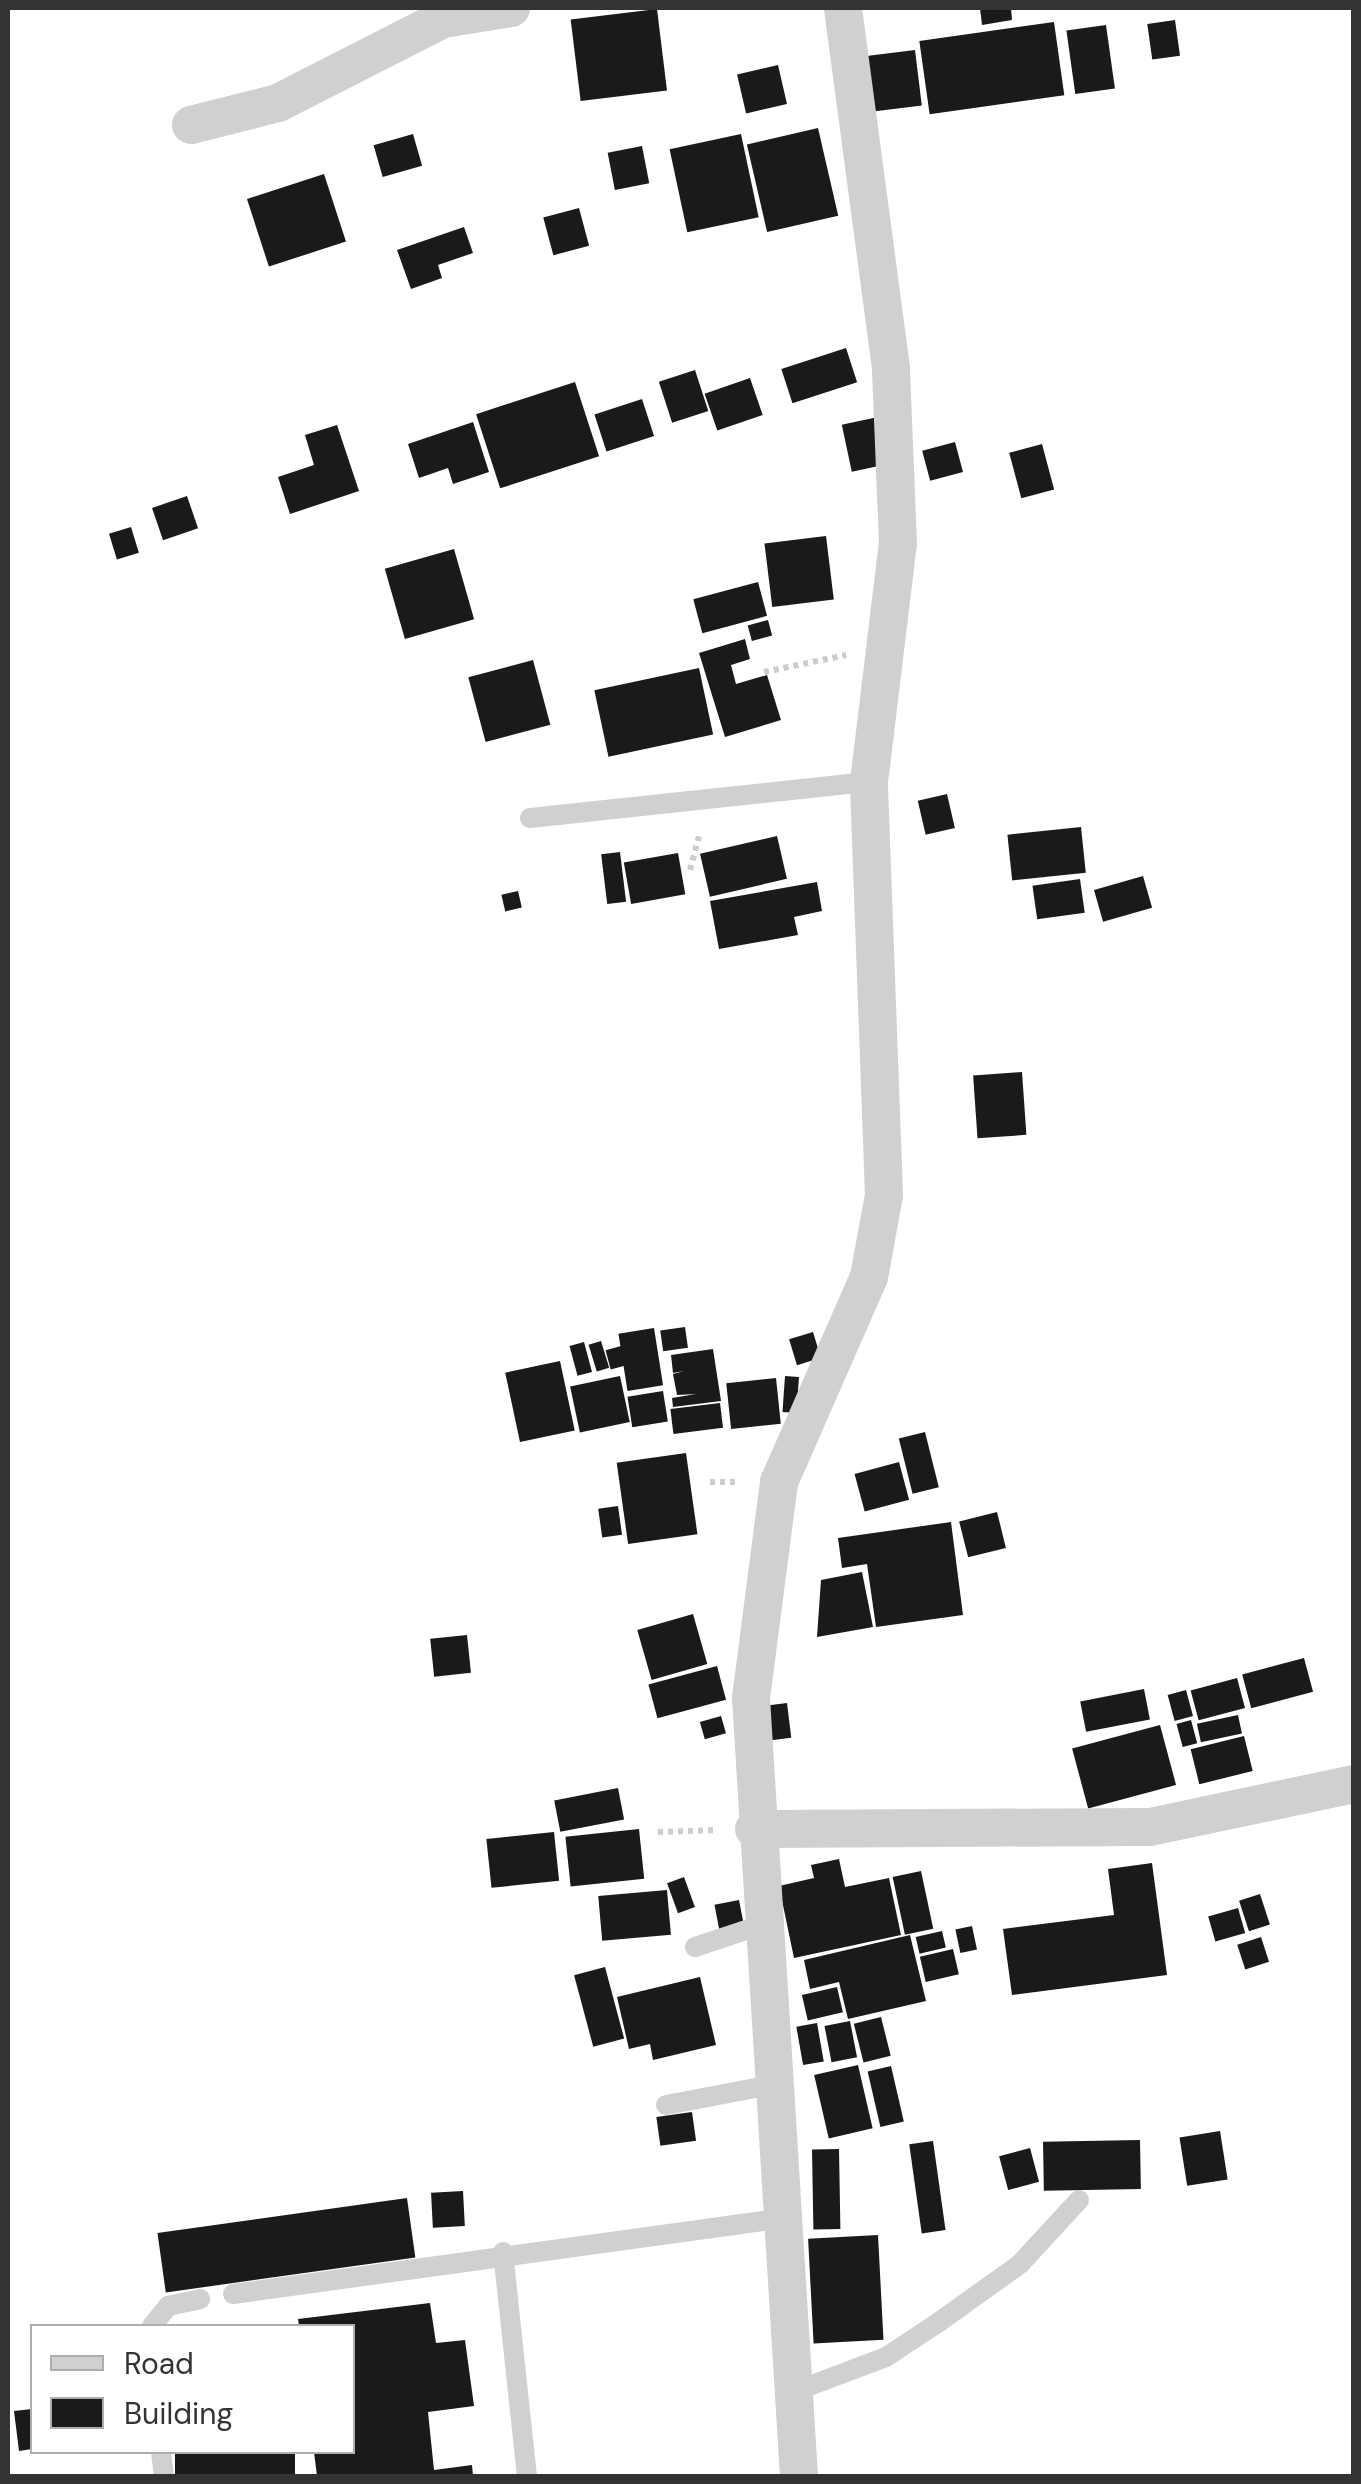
<!DOCTYPE html>
<html>
<head>
<meta charset="utf-8">
<style>
	body { margin:0 }
	#map { position:relative; width:1361px; height:2484px; overflow:hidden; background:#fff; font-family:"DM Sans",sans-serif }
	div>[style] { position:absolute }
	[style*='--x'] { left:calc(var(--x)*1px); top:calc(var(--y)*1px); width:calc(var(--w)*1px); rotate:calc(var(--a)*1deg) }
	.building>* { inset:0; background:#1a1a1a; transform-origin:0 0 }
	.path>* { height:6px; margin-top:-3px; transform-origin:0; background:repeating-linear-gradient(90deg,#cdcdcd 0 5px,transparent 0 10px) }
	.service>* { height:20px; margin:-10px; padding:0 10px; transform-origin:10px; border-radius:10px; background:#d0d0d0 }
	.minor>* { height:38px; margin:-19px; padding:0 19px; transform-origin:19px; border-radius:19px; background:#d0d0d0 }
	span { translate:-50% -50%; white-space:nowrap; text-align:center; line-height:1.15; -webkit-text-stroke:10px #fff; paint-order:stroke }
	.frame { position:absolute; inset:0; border:10px solid #333; pointer-events:none }
	.legend { position:absolute; left:30px; top:2324px; width:325px; height:130px; box-sizing:border-box; background:#fff; border:2px solid #adadad; margin:0; padding:12px 18px; list-style:none; font-size:30px; color:#333 }
	.legend li { display:flex; align-items:center; gap:20px; height:50px }
	.legend b { width:50px; border:2px solid #adadad }
</style>
</head>
<body>
<div id="map">
	<div class="building">
		<i style="clip-path:polygon(980px 8px,1011px 8px,1012px 20px,982px 25px)"></i>
		<i style="left:657px;top:9px;width:82px;height:87px;rotate:83deg"></i>
		<i style="left:1175px;top:20px;width:36px;height:28px;rotate:82deg"></i>
		<i style="left:1054px;top:22px;width:74px;height:136px;rotate:82deg"></i>
		<i style="left:1106px;top:25px;width:64px;height:40px;rotate:82deg"></i>
		<i style="left:915px;top:50px;width:56px;height:53px;rotate:83deg"></i>
		<i style="left:778px;top:65px;width:40px;height:42px;rotate:77deg"></i>
		<i style="left:818px;top:128px;width:90px;height:73px;rotate:77deg"></i>
		<i style="left:413px;top:134px;width:33px;height:41px;rotate:74deg"></i>
		<i style="left:741px;top:134px;width:85px;height:73px;rotate:78deg"></i>
		<i style="left:642px;top:146px;width:38px;height:35px;rotate:79deg"></i>
		<i style="left:324px;top:174px;width:71px;height:81px;rotate:72deg"></i>
		<i style="left:579px;top:208px;width:39px;height:37px;rotate:75deg"></i>
		<i style="clip-path:polygon(464px 227px,473px 253px,438px 265px,442px 278px,411px 289px,397px 250px)"></i>
		<i style="left:846px;top:348px;width:36px;height:68px;rotate:72deg"></i>
		<i style="left:695px;top:370px;width:43px;height:38px;rotate:72deg"></i>
		<i style="left:750px;top:378px;width:39px;height:48px;rotate:71deg"></i>
		<i style="left:575px;top:382px;width:78px;height:104px;rotate:72deg"></i>
		<i style="left:642px;top:399px;width:39px;height:50px;rotate:72deg"></i>
		<i style="left:878px;top:417px;width:48px;height:37px;rotate:78deg"></i>
		<i style="clip-path:polygon(473px 422px,489px 472px,453px 484px,448px 468px,419px 478px,408px 444px)"></i>
		<i style="clip-path:polygon(337px 425px,359px 491px,290px 514px,278px 477px,314px 465px,305px 435px)"></i>
		<i style="left:955px;top:442px;width:31px;height:34px;rotate:75deg"></i>
		<i style="left:1042px;top:444px;width:47px;height:34px;rotate:75deg"></i>
		<i style="left:187px;top:496px;width:34px;height:37px;rotate:71deg"></i>
		<i style="left:131px;top:527px;width:27px;height:23px;rotate:73deg"></i>
		<i style="left:826px;top:536px;width:64px;height:62px;rotate:83deg"></i>
		<i style="left:454px;top:549px;width:73px;height:72px;rotate:74deg"></i>
		<i style="left:758px;top:582px;width:35px;height:67px;rotate:75deg"></i>
		<i style="left:768px;top:620px;width:16px;height:21px;rotate:75deg"></i>
		<i style="clip-path:polygon(745px 639px,750px 659px,731px 665px,736px 684px,767px 675px,781px 720px,725px 737px,699px 653px)"></i>
		<i style="left:533px;top:660px;width:67px;height:67px;rotate:75deg"></i>
		<i style="left:699px;top:668px;width:68px;height:107px;rotate:78deg"></i>
		<i style="left:947px;top:794px;width:35px;height:30px;rotate:77deg"></i>
		<i style="left:1081px;top:827px;width:46px;height:74px;rotate:84deg"></i>
		<i style="left:777px;top:836px;width:44px;height:79px;rotate:77deg"></i>
		<i style="left:620px;top:852px;width:50px;height:19px;rotate:83deg"></i>
		<i style="left:678px;top:853px;width:42px;height:55px;rotate:80deg"></i>
		<i style="left:1143px;top:876px;width:33px;height:51px;rotate:74deg"></i>
		<i style="left:1080px;top:879px;width:34px;height:48px;rotate:82deg"></i>
		<i style="clip-path:polygon(817px 882px,822px 911px,794px 917px,798px 935px,719px 949px,710px 901px)"></i>
		<i style="left:518px;top:891px;width:17px;height:17px;rotate:77deg"></i>
		<i style="left:1022px;top:1072px;width:63px;height:49px;rotate:86deg"></i>
		<i style="left:685px;top:1327px;width:21px;height:25px;rotate:82deg"></i>
		<i style="left:654px;top:1328px;width:58px;height:36px;rotate:81deg"></i>
		<i style="left:813px;top:1332px;width:27px;height:25px;rotate:73deg"></i>
		<i style="left:601px;top:1341px;width:28px;height:13px;rotate:73deg"></i>
		<i style="left:584px;top:1342px;width:31px;height:15px;rotate:75deg"></i>
		<i style="left:621px;top:1346px;width:20px;height:16px;rotate:75deg"></i>
		<i style="clip-path:polygon(713px 1349px,721px 1401px,673px 1407px,672px 1398px,696px 1394px,677px 1395px,673px 1374px,684px 1371px,673px 1373px,671px 1355px)"></i>
		<i style="left:560px;top:1361px;width:71px;height:56px;rotate:78deg"></i>
		<i style="left:620px;top:1376px;width:47px;height:51px;rotate:78deg"></i>
		<i style="left:785px;top:1376px;width:14px;height:36px;rotate:4deg"></i>
		<i style="left:776px;top:1378px;width:46px;height:50px;rotate:84deg"></i>
		<i style="left:663px;top:1391px;width:31px;height:36px;rotate:81deg"></i>
		<i style="left:720px;top:1403px;width:25px;height:50px;rotate:83deg"></i>
		<i style="left:925px;top:1432px;width:57px;height:27px;rotate:76deg"></i>
		<i style="left:686px;top:1453px;width:82px;height:70px;rotate:82deg"></i>
		<i style="left:899px;top:1462px;width:39px;height:46px;rotate:75deg"></i>
		<i style="left:618px;top:1506px;width:29px;height:20px;rotate:82deg"></i>
		<i style="left:997px;top:1512px;width:37px;height:39px;rotate:76deg"></i>
		<i style="clip-path:polygon(951px 1522px,963px 1615px,876px 1627px,867px 1564px,842px 1568px,838px 1538px)"></i>
		<i style="clip-path:polygon(862px 1572px,873px 1627px,817px 1637px,821px 1580px)"></i>
		<i style="left:693px;top:1614px;width:52px;height:58px;rotate:74deg"></i>
		<i style="left:467px;top:1635px;width:38px;height:37px;rotate:84deg"></i>
		<i style="left:1304px;top:1658px;width:35px;height:64px;rotate:75deg"></i>
		<i style="left:717px;top:1666px;width:35px;height:71px;rotate:75deg"></i>
		<i style="left:1237px;top:1678px;width:31px;height:48px;rotate:75deg"></i>
		<i style="left:1144px;top:1689px;width:31px;height:65px;rotate:79deg"></i>
		<i style="left:1186px;top:1690px;width:27px;height:19px;rotate:75deg"></i>
		<i style="left:787px;top:1703px;width:35px;height:24px;rotate:83deg"></i>
		<i style="left:1238px;top:1715px;width:19px;height:42px;rotate:78deg"></i>
		<i style="left:721px;top:1716px;width:18px;height:22px;rotate:74deg"></i>
		<i style="left:1191px;top:1720px;width:24px;height:15px;rotate:75deg"></i>
		<i style="left:1160px;top:1725px;width:62px;height:91px;rotate:75deg"></i>
		<i style="left:1244px;top:1736px;width:36px;height:55px;rotate:76deg"></i>
		<i style="left:618px;top:1788px;width:32px;height:65px;rotate:79deg"></i>
		<i style="left:639px;top:1829px;width:50px;height:74px;rotate:84deg"></i>
		<i style="left:554px;top:1832px;width:49px;height:68px;rotate:84deg"></i>
		<i style="clip-path:polygon(839px 1859px,845px 1887px,889px 1878px,901px 1935px,794px 1958px,779px 1886px,814px 1878px,811px 1865px)"></i>
		<i style="clip-path:polygon(1152px 1863px,1167px 1975px,1012px 1995px,1003px 1929px,1114px 1915px,1108px 1869px)"></i>
		<i style="left:921px;top:1871px;width:59px;height:29px;rotate:78deg"></i>
		<i style="left:684px;top:1877px;width:32px;height:18px;rotate:70deg"></i>
		<i style="left:667px;top:1890px;width:45px;height:69px;rotate:85deg"></i>
		<i style="left:1260px;top:1894px;width:32px;height:22px;rotate:72deg"></i>
		<i style="left:739px;top:1900px;width:25px;height:25px;rotate:79deg"></i>
		<i style="left:1238px;top:1908px;width:26px;height:31px;rotate:74deg"></i>
		<i style="left:972px;top:1926px;width:24px;height:17px;rotate:78deg"></i>
		<i style="left:942px;top:1931px;width:17px;height:27px;rotate:77deg"></i>
		<i style="clip-path:polygon(910px 1935px,926px 2001px,848px 2019px,839px 1982px,810px 1989px,804px 1960px)"></i>
		<i style="left:1261px;top:1937px;width:26px;height:25px;rotate:72deg"></i>
		<i style="left:953px;top:1949px;width:26px;height:34px;rotate:77deg"></i>
		<i style="left:605px;top:1967px;width:74px;height:32px;rotate:75deg"></i>
		<i style="clip-path:polygon(700px 1977px,716px 2045px,653px 2060px,650px 2044px,629px 2049px,617px 1997px)"></i>
		<i style="left:837px;top:1987px;width:26px;height:36px;rotate:77deg"></i>
		<i style="left:881px;top:2017px;width:40px;height:28px;rotate:76deg"></i>
		<i style="left:850px;top:2021px;width:37px;height:26px;rotate:79deg"></i>
		<i style="left:817px;top:2023px;width:39px;height:21px;rotate:80deg"></i>
		<i style="left:858px;top:2065px;width:65px;height:45px;rotate:77deg"></i>
		<i style="left:891px;top:2066px;width:57px;height:24px;rotate:77deg"></i>
		<i style="left:692px;top:2112px;width:29px;height:36px;rotate:82deg"></i>
		<i style="left:1220px;top:2131px;width:49px;height:41px;rotate:81deg"></i>
		<i style="left:1140px;top:2140px;width:49px;height:97px;rotate:89deg"></i>
		<i style="left:933px;top:2141px;width:90px;height:24px;rotate:82deg"></i>
		<i style="left:1030px;top:2148px;width:35px;height:32px;rotate:75deg"></i>
		<i style="left:839px;top:2149px;width:80px;height:27px;rotate:89deg"></i>
		<i style="left:463px;top:2191px;width:35px;height:32px;rotate:87deg"></i>
		<i style="left:407px;top:2198px;width:60px;height:252px;rotate:82deg"></i>
		<i style="left:878px;top:2235px;width:105px;height:70px;rotate:87deg"></i>
		<i style="clip-path:polygon(430px 2303px,436px 2343px,465px 2340px,474px 2406px,428px 2412px,434px 2470px,472px 2465px,473px 2476px,317px 2476px,314px 2452px,352px 2452px,352px 2326px,299px 2326px,298px 2319px)"></i>
		<i style="clip-path:polygon(32px 2409px,32px 2449px,19px 2451px,14px 2411px)"></i>
		<i style="left:175px;top:2452px;width:120px;height:24px"></i>
	</div>
	<div class="path">
		<i style="--x:764;--y:672;--w:84;--a:-11.7"></i>
		<i style="--x:690;--y:870;--w:39;--a:-75"></i>
		<i style="--x:710;--y:1482;--w:28;--a:0"></i>
		<i style="--x:658;--y:1832;--w:60;--a:-1.9"></i>
	</div>
	<div class="service">
		<i style="--x:530;--y:818;--w:341;--a:-6.1"></i>
		<i style="--x:695;--y:1947;--w:70;--a:-18.4"></i>
		<i style="--x:666;--y:2105;--w:112;--a:-10.8"></i>
		<i style="--x:503;--y:2252;--w:225;--a:83.9"></i>
		<i style="--x:233;--y:2294;--w:557;--a:-7.84"></i>
		<i style="--x:152;--y:2326;--w:26;--a:-51"></i>
		<i style="--x:168;--y:2306;--w:33;--a:-12"></i>
		<i style="--x:796;--y:2391;--w:96;--a:-20.7"></i>
		<i style="--x:886;--y:2357;--w:64;--a:-33.4"></i>
		<i style="--x:939;--y:2322;--w:100;--a:-35.6"></i>
		<i style="--x:1020;--y:2264;--w:87;--a:-47.3"></i>
		<i style="--x:161;--y:2452;--w:24;--a:83"></i>
	</div>
	<div class="minor">
		<i style="--x:191;--y:125;--w:90;--a:-14.2"></i>
		<i style="--x:278;--y:103;--w:185;--a:-27"></i>
		<i style="--x:443;--y:19;--w:69;--a:-9.2"></i>
		<i style="--x:754;--y:1829;--w:396;--a:-0.3"></i>
		<i style="--x:1150;--y:1827;--w:208;--a:-11.9"></i>
		<i style="--x:799;--y:2476;--w:779;--a:-93.53"></i>
		<i style="--x:751;--y:1698;--w:218;--a:-82.6"></i>
		<i style="--x:779;--y:1482;--w:224;--a:-66.3"></i>
		<i style="--x:869;--y:1277;--w:83;--a:-79.6"></i>
		<i style="--x:884;--y:1195;--w:413;--a:-92.1"></i>
		<i style="--x:869;--y:782;--w:240;--a:-83.1"></i>
		<i style="--x:898;--y:544;--w:176;--a:-92.3"></i>
		<i style="--x:891;--y:368;--w:363;--a:-97.6"></i>
	</div>
	<div class="frame"></div>
	<ul class="legend">
	<li><b style="height:12px;background:#d0d0d0"></b>Road</li>
	<li><b style="height:28px;background:#1a1a1a"></b>Building</li>
	</ul>
</div>
</body>
</html>
